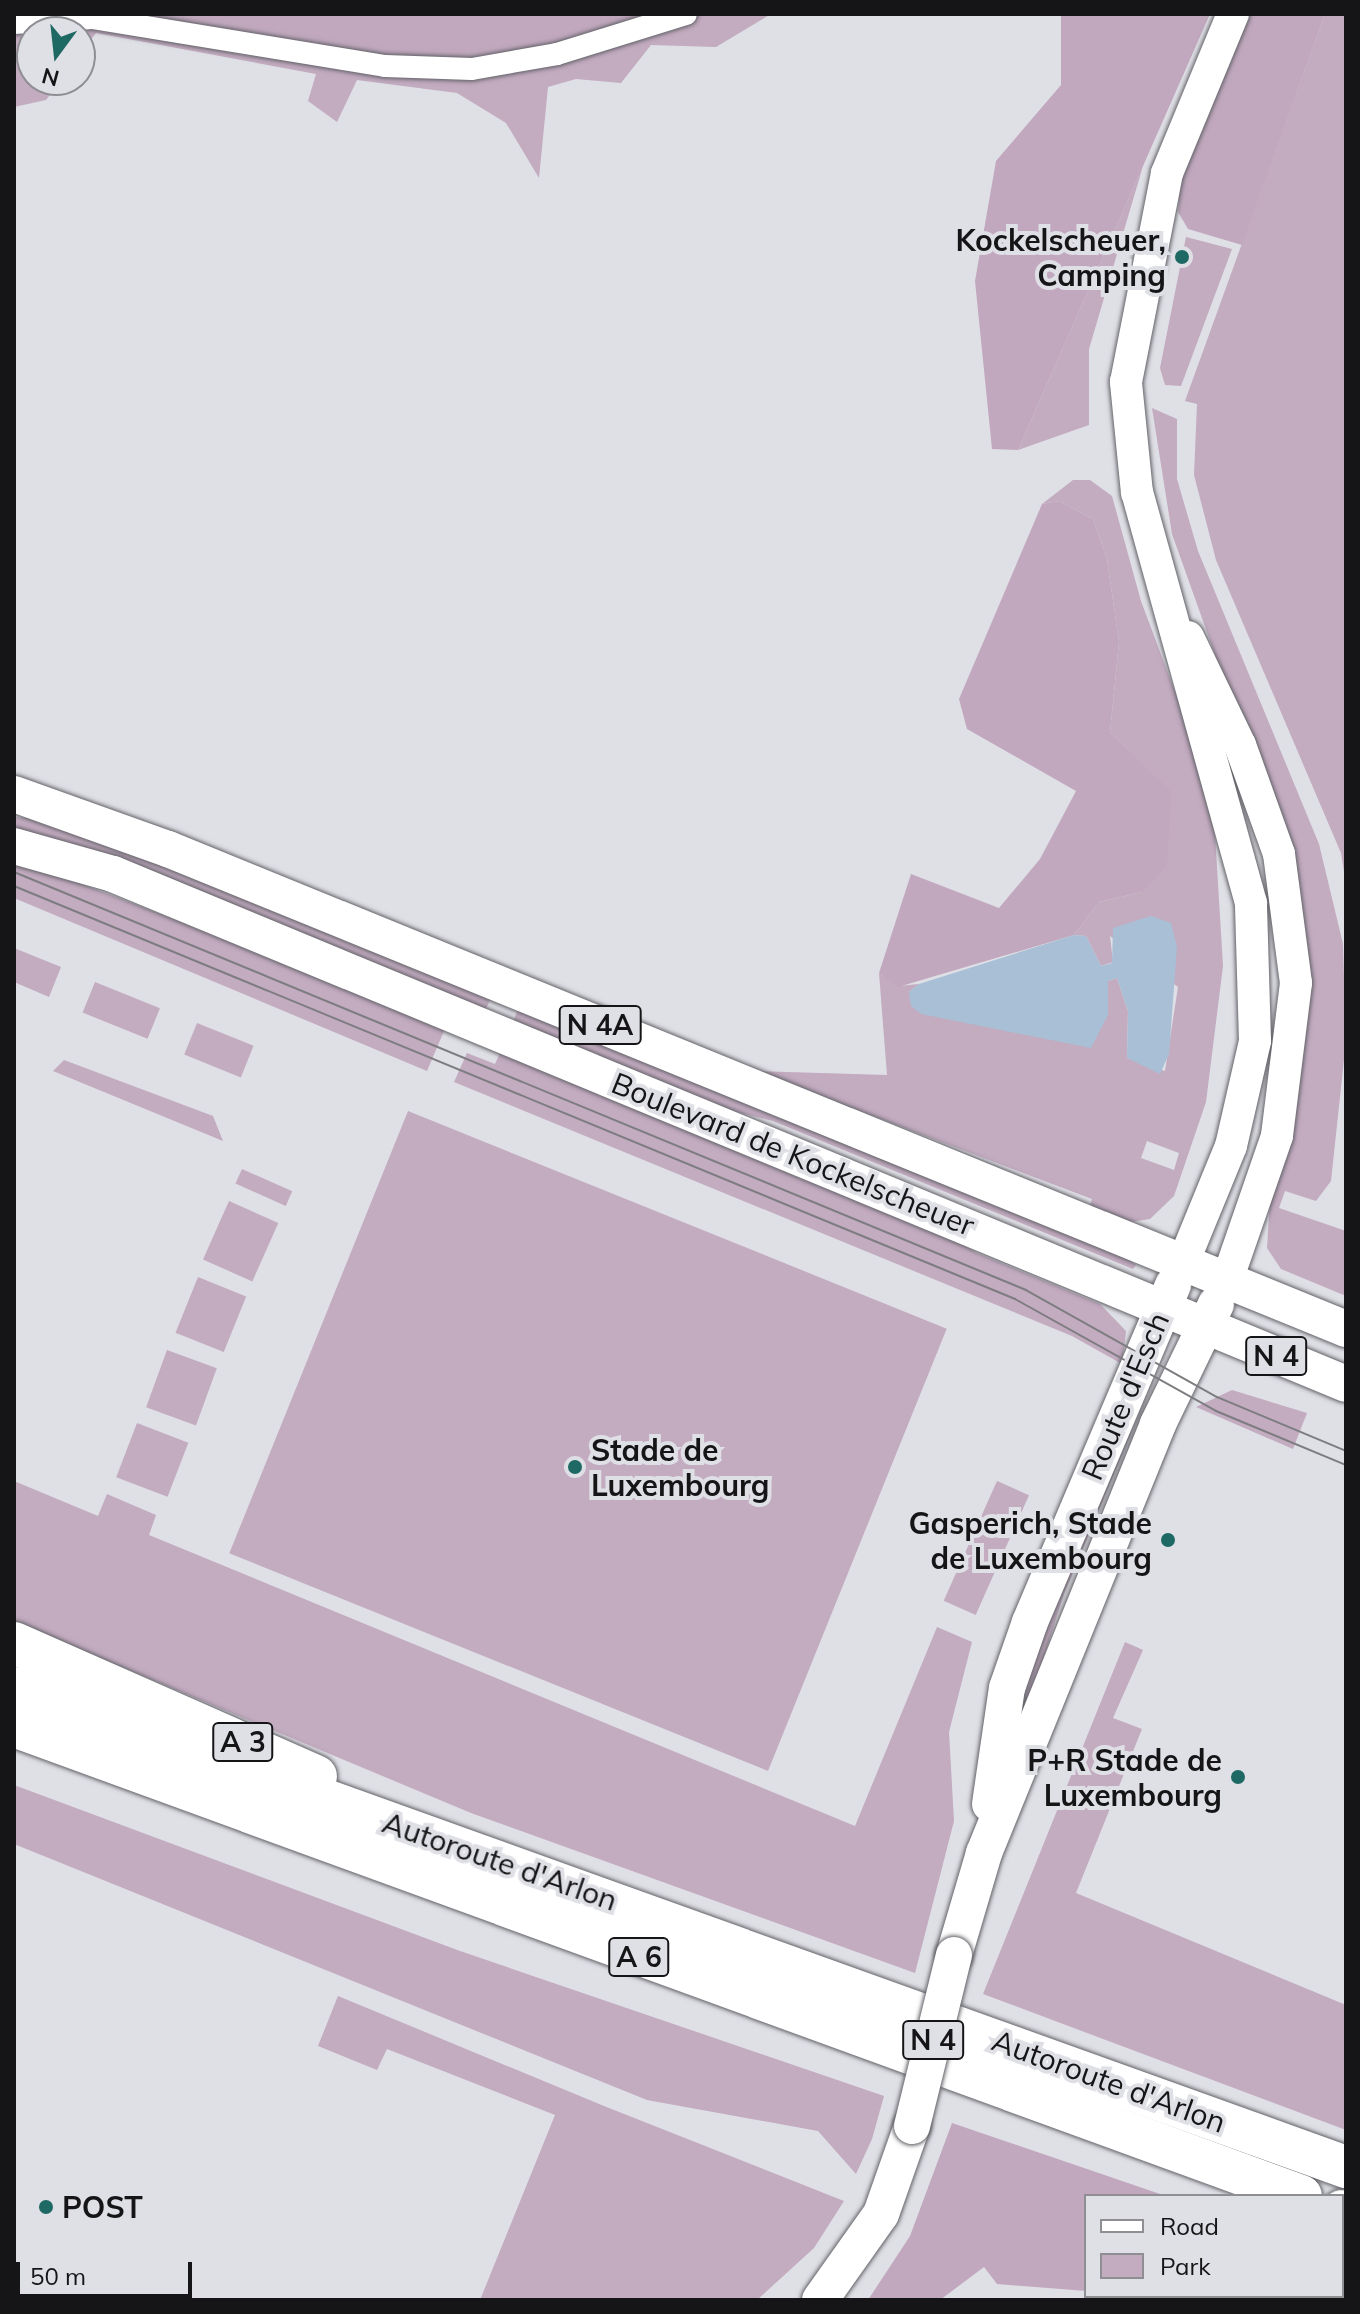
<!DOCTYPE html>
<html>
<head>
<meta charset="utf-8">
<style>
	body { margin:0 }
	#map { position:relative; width:1360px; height:2314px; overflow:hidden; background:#dfdfe6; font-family:Mulish,sans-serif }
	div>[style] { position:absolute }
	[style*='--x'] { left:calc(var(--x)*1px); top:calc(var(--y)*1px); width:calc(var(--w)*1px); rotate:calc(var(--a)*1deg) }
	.green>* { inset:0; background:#c3abc0; transform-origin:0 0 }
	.forest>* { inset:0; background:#c1a8be }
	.water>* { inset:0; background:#a8bfd6 }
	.roads { filter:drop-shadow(0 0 2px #626268) drop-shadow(0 0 2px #626268) }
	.street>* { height:22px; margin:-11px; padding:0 11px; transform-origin:11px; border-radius:11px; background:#fff }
	.secondary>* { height:32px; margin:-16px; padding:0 16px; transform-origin:16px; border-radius:16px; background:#fff }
	.primary>* { height:36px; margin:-18px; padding:0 18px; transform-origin:18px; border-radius:18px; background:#fff }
	.highway>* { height:42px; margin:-21px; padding:0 21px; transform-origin:21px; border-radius:21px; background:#fff }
	.tram>* { height:2px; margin:-1px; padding:0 1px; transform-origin:1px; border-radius:1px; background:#7d7d81 }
	.bridges { filter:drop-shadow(0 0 2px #626268) drop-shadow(0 0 2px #626268) }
	.primary-bridge>* { height:36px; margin:-18px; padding:0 18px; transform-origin:18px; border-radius:18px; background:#fff }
	.dots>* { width:22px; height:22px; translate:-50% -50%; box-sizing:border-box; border:4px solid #dfdfe6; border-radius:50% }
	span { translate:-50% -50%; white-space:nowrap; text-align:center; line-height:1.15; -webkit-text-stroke:8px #dfdfe6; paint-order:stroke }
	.shield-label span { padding:2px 6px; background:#dfdfe6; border:2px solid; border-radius:6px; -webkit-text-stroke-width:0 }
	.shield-label { font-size:28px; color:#151517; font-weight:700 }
	.poi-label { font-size:30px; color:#151517; font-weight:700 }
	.right { translate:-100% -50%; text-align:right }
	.left { translate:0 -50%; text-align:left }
	.street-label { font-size:30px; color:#151517 }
	.frame { position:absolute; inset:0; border:16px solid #151517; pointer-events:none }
	.legend { position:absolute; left:1084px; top:2194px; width:260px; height:104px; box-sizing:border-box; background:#dfdfe6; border:2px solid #8e8e93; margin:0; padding:10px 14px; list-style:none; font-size:24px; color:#151517 }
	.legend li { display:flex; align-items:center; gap:16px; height:40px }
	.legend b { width:40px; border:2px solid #8e8e93 }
	.north { position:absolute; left:16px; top:16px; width:80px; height:80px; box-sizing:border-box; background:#dfdfe6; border:2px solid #8e8e93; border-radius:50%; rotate:195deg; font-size:22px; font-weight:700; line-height:32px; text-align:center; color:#151517 }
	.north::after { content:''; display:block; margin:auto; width:28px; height:36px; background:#1e6963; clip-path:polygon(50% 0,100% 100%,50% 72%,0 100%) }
	.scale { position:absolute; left:16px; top:2262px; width:176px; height:36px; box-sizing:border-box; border:4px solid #151517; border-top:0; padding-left:10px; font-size:24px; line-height:28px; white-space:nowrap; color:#151517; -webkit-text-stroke:6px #dfdfe6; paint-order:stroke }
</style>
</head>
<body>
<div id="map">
	<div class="green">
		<i style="clip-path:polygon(771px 14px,716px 47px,651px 45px,621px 83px,576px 79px,548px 87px,539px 178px,506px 123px,457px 93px,357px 80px,337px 122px,308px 101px,316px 74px,96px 33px,80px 54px,80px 32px,32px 32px,32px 80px,61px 80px,46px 100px,14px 107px,14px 23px)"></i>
		<i style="clip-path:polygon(1325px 14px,1346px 14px,1346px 884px,1341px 853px,1216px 560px,1194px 475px,1197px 404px,1185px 401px)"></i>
		<i style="clip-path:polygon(1143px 166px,1089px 349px,1089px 425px,1018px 450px)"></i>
		<i style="clip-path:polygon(1186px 237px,1232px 249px,1181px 386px,1165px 385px,1160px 368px)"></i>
		<i style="clip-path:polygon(1152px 408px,1177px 419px,1177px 479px,1198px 551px,1319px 844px,1343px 944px,1346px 1041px,1331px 1181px,1316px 1201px,1285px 1191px,1279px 1208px,1346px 1231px,1346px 1296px,1281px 1269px,1267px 1248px,1270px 1199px,1294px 1123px,1308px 1004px,1264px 792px,1172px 534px)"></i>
		<i style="clip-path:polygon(evenodd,1073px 480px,1090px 480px,1112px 496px,1141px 601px,1204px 769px,1215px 834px,1223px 966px,1206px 1102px,1174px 1196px,1150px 1219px,1124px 1223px,1088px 1212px,1092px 1199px,754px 1071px,887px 1075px,879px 973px,898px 986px,919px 984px,909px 992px,1108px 1015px,1108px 981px,1117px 978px,1128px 1011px,1127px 1058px,1165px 1071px,1178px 987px,1110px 936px,1113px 962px,1101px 966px,1086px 936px,1074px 935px,1099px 902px,1142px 892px,1170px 792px,1110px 732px,1119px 642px,1107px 559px,1093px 519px,1059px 501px,1042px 504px,1073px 480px,1147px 1141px,1179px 1153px,1174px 1170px,1141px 1158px,1147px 1141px)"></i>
		<i style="clip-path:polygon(14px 817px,50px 820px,492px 995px,484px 1014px,14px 833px)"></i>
		<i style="clip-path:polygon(14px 858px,447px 1024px,427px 1071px,14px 898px)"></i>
		<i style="clip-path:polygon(14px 948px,61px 967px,49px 997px,14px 982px)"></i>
		<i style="left:95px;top:982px;width:70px;height:33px;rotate:22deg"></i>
		<i style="clip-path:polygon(519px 1006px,1124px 1257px,1136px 1265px,1133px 1269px,773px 1121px,716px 1107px,512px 1025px)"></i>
		<i style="left:197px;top:1023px;width:61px;height:34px;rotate:22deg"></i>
		<i style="clip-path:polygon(503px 1046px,926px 1222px,977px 1253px,1100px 1304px,1126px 1331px,1122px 1364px,1072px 1336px,454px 1082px,467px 1053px,495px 1064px)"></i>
		<i style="clip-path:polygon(64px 1060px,213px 1116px,223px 1141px,53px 1071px)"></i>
		<i style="left:408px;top:1111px;width:581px;height:477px;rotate:22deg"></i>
		<i style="left:242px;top:1169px;width:55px;height:16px;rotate:24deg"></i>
		<i style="left:229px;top:1201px;width:54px;height:64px;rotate:24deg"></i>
		<i style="left:198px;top:1277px;width:52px;height:60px;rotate:22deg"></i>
		<i style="left:167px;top:1350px;width:53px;height:61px;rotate:20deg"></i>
		<i style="clip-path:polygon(1232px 1390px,1307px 1413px,1293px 1449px,1196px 1407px)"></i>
		<i style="left:137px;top:1423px;width:55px;height:58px;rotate:21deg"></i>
		<i style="clip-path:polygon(1123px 1428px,1131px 1433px,1064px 1594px,1022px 1726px,1015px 1712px)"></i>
		<i style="clip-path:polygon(14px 1481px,98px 1516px,107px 1494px,156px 1515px,149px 1535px,855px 1826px,937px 1627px,972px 1642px,949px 1732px,954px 1821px,915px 1973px,471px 1813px,14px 1622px)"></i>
		<i style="left:997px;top:1481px;width:35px;height:131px;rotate:24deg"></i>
		<i style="clip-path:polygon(1125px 1642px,1143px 1650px,1113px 1718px,1142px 1729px,1076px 1893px,1346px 2005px,1346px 2130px,983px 1994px)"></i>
		<i style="clip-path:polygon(14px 1785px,460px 1951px,884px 2096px,872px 2139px,856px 2174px,818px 2131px,647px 2100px,14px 1844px)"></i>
		<i style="clip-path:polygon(338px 1996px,604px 2106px,844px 2201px,814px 2248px,757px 2300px,480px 2300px,555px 2115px,387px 2049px,377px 2070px,318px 2046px)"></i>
	</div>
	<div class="forest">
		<i style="clip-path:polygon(14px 14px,686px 14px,472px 69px)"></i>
		<i style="clip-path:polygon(1061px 14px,1210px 14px,1018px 450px,992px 449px,975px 281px,996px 161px,1061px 85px)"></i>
		<i style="clip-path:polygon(1250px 14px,1325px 14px,1242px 245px,1188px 229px,1178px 212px,1181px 175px)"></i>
		<i style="clip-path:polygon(1059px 501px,1093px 519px,1107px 559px,1119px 642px,1110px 732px,1171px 792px,1167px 866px,1142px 892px,1099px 902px,1074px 935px,898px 987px,879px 973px,911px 874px,999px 908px,1040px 859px,1076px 791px,967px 729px,959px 699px,1042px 504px)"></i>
		<i style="clip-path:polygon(952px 2123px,1166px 2196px,1086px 2196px,1086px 2291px,997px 2284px,984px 2267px,940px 2300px,868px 2300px,910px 2236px)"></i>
		<i style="clip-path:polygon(1342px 2257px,1346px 2300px,1111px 2296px,1342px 2296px)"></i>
	</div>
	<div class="water">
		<i style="clip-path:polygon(1151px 916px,1171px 923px,1177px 947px,1169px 1054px,1160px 1074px,1127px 1058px,1128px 1011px,1117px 978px,1108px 981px,1108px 1015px,1091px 1048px,921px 1014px,911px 1006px,909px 992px,919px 984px,1074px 935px,1086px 936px,1101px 966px,1112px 963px,1113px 928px)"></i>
	</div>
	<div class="roads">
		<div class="street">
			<i style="--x:14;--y:23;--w:78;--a:-3.7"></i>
			<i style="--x:92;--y:18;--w:297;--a:9.3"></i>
			<i style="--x:385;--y:66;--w:87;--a:2"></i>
			<i style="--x:472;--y:69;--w:86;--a:-10"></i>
			<i style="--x:557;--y:54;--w:135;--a:-17.2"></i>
		</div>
		<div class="secondary">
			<i style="--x:1188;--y:637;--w:120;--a:64.3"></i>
			<i style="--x:1240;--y:745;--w:116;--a:70.3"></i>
			<i style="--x:1279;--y:854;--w:130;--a:82.5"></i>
			<i style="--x:1296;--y:983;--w:154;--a:97.1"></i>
			<i style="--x:1277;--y:1136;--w:152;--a:109.1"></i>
			<i style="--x:1183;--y:1263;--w:126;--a:-67.7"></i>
			<i style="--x:1231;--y:1146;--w:108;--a:-77.1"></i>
			<i style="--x:1255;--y:1041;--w:138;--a:-91.7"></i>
			<i style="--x:1251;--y:903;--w:426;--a:-105.5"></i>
			<i style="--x:1137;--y:493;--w:112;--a:-95.7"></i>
			<i style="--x:1126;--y:382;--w:213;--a:-78.9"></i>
			<i style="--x:1167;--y:173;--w:172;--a:-67.5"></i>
		</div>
		<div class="primary">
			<i style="--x:14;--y:794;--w:164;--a:19.7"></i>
			<i style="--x:168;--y:849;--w:1272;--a:22.17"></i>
			<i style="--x:14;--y:846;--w:103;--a:15.8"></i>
			<i style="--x:113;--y:874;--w:1334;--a:22.47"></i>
			<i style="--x:990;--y:1804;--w:117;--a:-81.7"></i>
			<i style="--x:1007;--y:1688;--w:70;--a:-70.8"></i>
			<i style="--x:1030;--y:1622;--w:366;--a:-67"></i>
			<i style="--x:954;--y:1955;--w:106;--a:-73.6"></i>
			<i style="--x:984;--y:1853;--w:463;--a:-67.9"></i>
			<i style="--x:1158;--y:1424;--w:133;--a:-64.2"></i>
			<i style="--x:820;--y:2300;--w:105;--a:-54.7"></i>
			<i style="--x:881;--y:2214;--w:93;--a:-70.6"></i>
		</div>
		<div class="highway">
			<i style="--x:14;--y:1643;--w:330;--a:23.8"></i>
			<i style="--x:14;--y:1688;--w:1416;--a:19.78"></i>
			<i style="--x:14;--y:1726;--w:1370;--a:20.06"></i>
			<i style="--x:1342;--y:2211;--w:4;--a:14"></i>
		</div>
	</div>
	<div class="tram">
		<i style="--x:14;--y:872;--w:1095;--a:22.44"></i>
		<i style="--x:1026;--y:1290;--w:219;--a:29.3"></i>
		<i style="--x:1217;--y:1397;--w:140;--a:22.7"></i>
		<i style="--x:14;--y:886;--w:1083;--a:22.42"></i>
		<i style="--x:1015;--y:1299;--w:230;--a:29.1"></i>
		<i style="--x:1216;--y:1411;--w:141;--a:22.6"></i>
	</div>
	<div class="bridges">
		<div class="primary-bridge">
			<i style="--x:912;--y:2126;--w:176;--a:-76.2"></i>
		</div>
	</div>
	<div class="dots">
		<i style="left:1182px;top:257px;background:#1e6963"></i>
		<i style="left:575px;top:1467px;background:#1e6963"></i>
		<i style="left:1168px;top:1540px;background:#1e6963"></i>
		<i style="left:1238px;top:1777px;background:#1e6963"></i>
		<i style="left:46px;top:2207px;background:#1e6963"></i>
	</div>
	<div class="shield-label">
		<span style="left:600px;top:1025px">N 4A</span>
		<span style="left:1276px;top:1356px">N 4</span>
		<span style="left:243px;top:1742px">A 3</span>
		<span style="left:639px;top:1957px">A 6</span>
		<span style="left:933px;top:2040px">N 4</span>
	</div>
	<div class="poi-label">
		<span class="right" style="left:1166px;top:257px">Kockelscheuer,<br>Camping</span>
		<span class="left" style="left:591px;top:1467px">Stade de<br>Luxembourg</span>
		<span class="right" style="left:1152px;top:1540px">Gasperich, Stade<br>de Luxembourg</span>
		<span class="right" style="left:1222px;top:1777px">P+R Stade de<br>Luxembourg</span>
		<span class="left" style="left:62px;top:2207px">POST</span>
	</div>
	<div class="street-label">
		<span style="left:793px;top:1154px;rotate:22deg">Boulevard de Kockelscheuer</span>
		<span style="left:1125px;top:1396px;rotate:-67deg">Route d'Esch</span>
		<span style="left:500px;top:1861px;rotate:19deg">Autoroute d'Arlon</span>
		<span style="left:1109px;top:2081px;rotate:20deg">Autoroute d'Arlon</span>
	</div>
	<div class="frame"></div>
	<ul class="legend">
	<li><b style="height:10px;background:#fff"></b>Road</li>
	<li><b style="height:22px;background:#c3abc0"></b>Park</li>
	</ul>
	<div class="north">N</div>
	<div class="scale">50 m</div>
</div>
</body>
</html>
